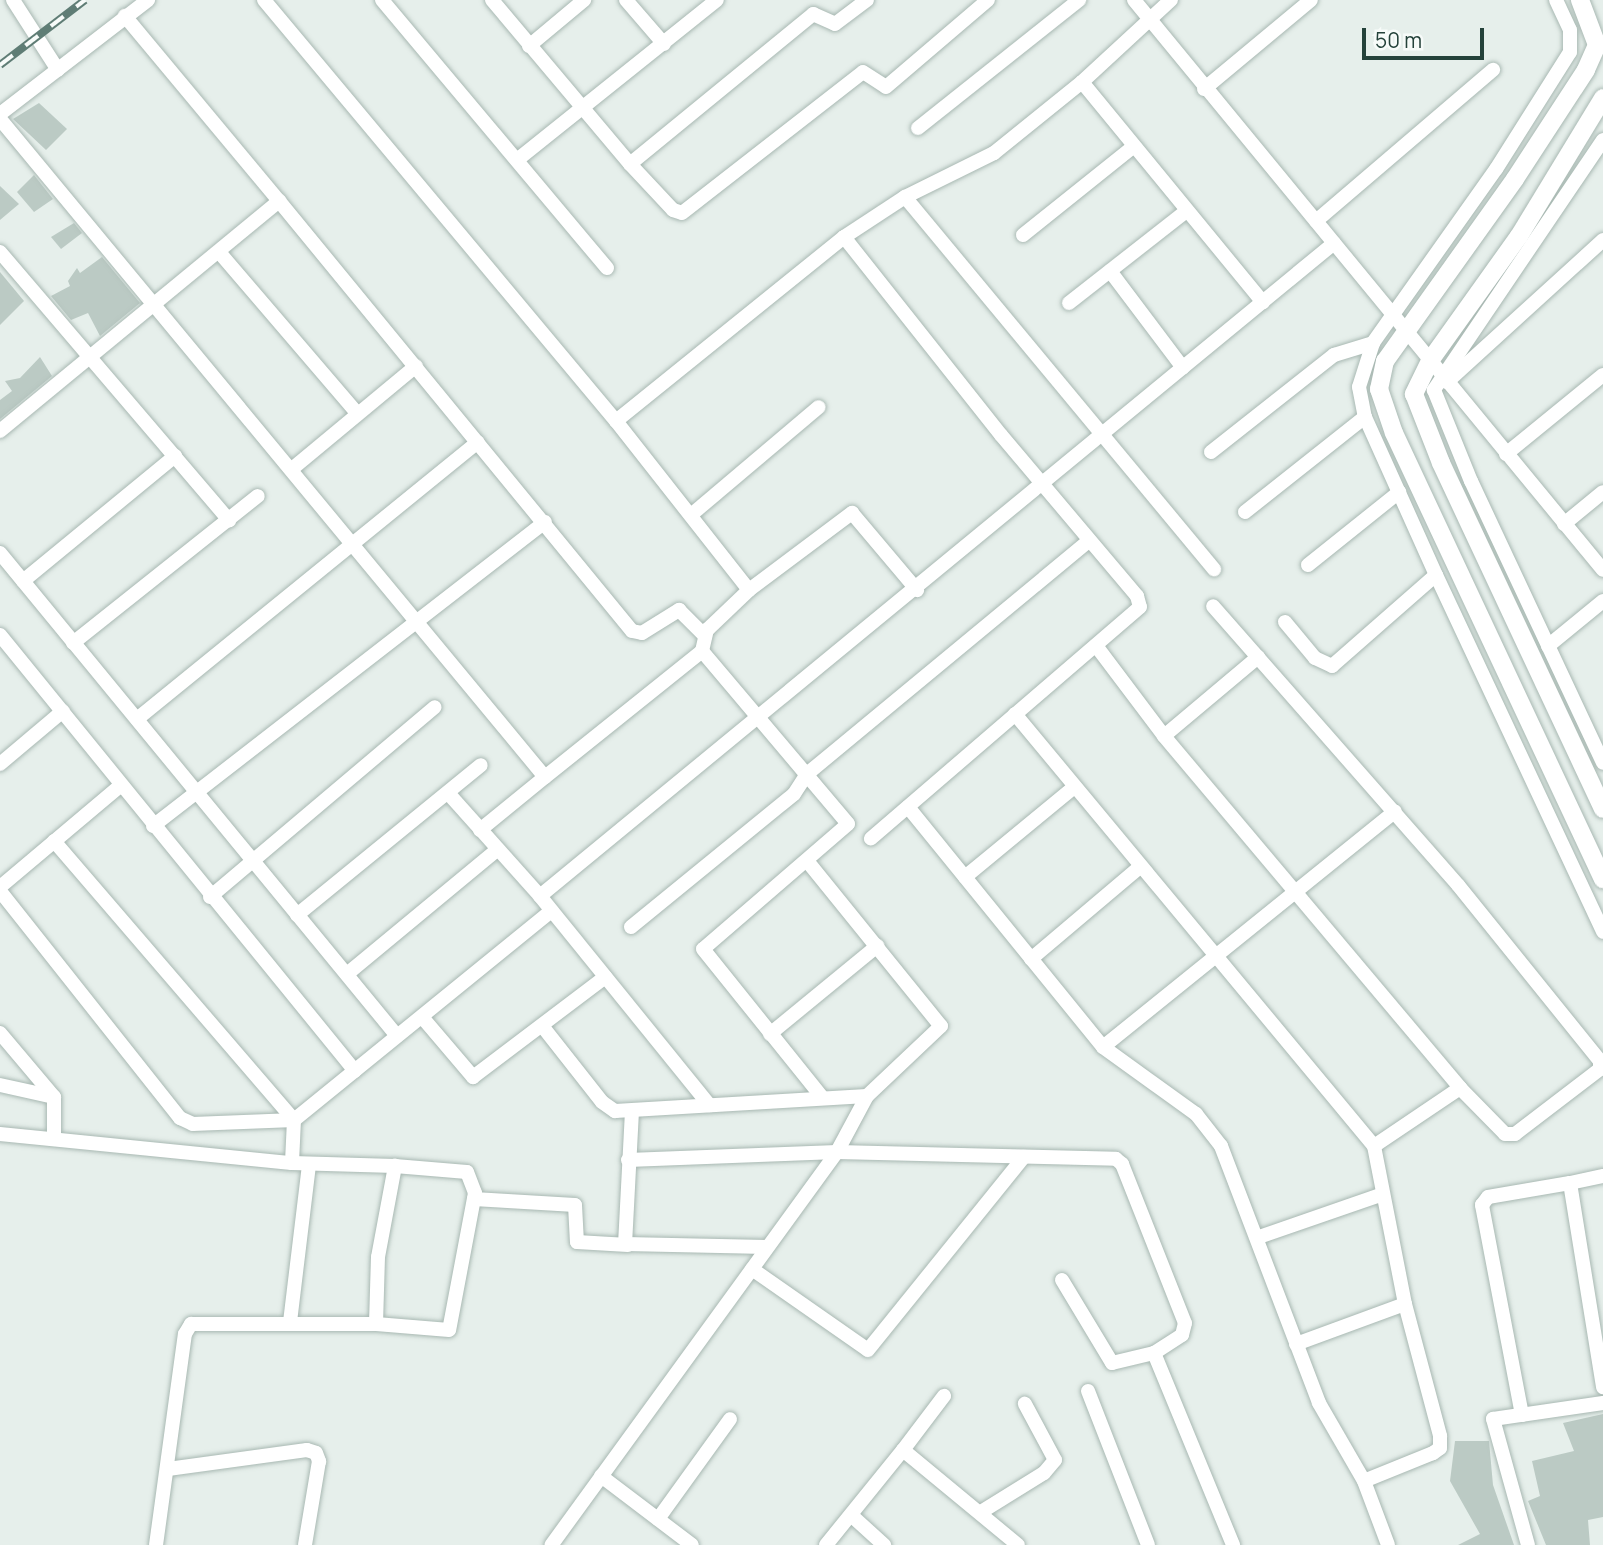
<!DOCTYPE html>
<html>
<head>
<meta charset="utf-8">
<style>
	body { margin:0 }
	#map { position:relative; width:1603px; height:1545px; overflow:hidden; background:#e6efeb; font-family:Manrope,sans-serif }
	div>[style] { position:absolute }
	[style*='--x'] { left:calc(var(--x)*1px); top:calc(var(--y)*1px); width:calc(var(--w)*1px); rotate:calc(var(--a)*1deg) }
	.building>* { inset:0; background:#bbcac4 }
	.roads { filter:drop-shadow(0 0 2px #a8b8b2) drop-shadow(0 0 2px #a8b8b2) }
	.minor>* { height:14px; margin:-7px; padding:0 7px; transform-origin:7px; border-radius:7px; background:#fff }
	.tertiary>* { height:18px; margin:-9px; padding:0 9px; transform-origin:9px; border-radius:9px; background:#fff }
	.rail>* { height:8px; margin-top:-4px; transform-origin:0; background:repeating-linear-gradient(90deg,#f7fbf9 0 16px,#5f7d75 0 32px); box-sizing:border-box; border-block:2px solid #5f7d75 }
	span { translate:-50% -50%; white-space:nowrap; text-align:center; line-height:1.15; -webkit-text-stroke:5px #f7fbf9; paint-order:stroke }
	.scale { position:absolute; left:1362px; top:28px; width:122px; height:32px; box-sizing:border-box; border:4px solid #24423a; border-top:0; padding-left:9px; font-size:21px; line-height:24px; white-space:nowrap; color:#24423a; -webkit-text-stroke:5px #f7fbf9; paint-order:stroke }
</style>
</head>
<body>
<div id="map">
	<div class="building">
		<i style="clip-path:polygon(39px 103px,67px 129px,46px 150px,13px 119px)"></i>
		<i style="clip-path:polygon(34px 175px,53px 199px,34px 212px,17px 192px)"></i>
		<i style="clip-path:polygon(0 186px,19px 204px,0 220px)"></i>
		<i style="clip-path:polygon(74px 223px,82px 233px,61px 249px,51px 237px)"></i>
		<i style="clip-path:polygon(102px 257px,140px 303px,100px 336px,88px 313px,71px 320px,51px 296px,70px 286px,68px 281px,77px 268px,80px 273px)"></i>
		<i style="clip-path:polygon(0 272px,24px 301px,0 325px)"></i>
		<i style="clip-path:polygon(40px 357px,52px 376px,0 419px,0 400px,12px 391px,5px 381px,20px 378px)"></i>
		<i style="clip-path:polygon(1603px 1414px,1603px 1517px,1588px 1520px,1590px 1545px,1546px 1545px,1528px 1501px,1540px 1496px,1532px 1461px,1574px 1451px,1563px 1423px)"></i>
		<i style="clip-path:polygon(1455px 1441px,1489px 1441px,1493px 1485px,1514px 1545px,1458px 1545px,1480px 1534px,1450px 1481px)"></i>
	</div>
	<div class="roads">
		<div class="minor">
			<i style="--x:13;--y:0;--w:83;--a:57.3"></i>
			<i style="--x:264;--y:0;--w:549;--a:50.1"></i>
			<i style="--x:616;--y:421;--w:215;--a:51.8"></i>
			<i style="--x:749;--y:590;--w:129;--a:-36.8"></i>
			<i style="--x:852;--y:513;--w:101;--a:49.8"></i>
			<i style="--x:382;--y:0;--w:350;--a:50"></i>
			<i style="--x:492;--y:0;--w:214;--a:49.9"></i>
			<i style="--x:630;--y:164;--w:237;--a:-39.3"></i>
			<i style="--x:813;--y:14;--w:24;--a:24"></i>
			<i style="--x:835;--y:24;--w:40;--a:-37"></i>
			<i style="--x:626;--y:0;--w:58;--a:49.2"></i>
			<i style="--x:1134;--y:0;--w:738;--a:50.55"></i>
			<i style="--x:1556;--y:0;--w:33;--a:65"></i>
			<i style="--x:1570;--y:30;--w:22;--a:90"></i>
			<i style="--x:1570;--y:52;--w:138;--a:122.3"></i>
			<i style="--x:1496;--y:169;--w:213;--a:125.3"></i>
			<i style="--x:1373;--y:343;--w:46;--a:107.7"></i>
			<i style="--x:1359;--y:387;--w:31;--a:79"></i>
			<i style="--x:1365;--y:417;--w:173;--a:65.8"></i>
			<i style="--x:1436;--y:575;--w:394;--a:64.9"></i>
			<i style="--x:529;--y:46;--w:72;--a:-39.9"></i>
			<i style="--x:1082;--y:82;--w:285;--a:50.6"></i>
			<i style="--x:1204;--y:89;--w:139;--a:-39.8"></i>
			<i style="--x:0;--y:114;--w:187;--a:-37.6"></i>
			<i style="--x:0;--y:119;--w:854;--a:50.37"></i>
			<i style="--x:545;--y:777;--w:201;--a:-38.7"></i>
			<i style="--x:702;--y:651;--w:22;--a:-77"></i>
			<i style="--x:707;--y:630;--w:58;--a:-43.6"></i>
			<i style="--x:918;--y:128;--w:206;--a:-38.5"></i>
			<i style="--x:1603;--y:140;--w:302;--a:124.1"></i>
			<i style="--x:1434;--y:390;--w:98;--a:67.9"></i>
			<i style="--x:1471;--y:481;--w:311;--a:64.9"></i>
			<i style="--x:517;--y:160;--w:256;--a:-38.7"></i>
			<i style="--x:630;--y:164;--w:63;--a:46.9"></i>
			<i style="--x:673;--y:210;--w:9;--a:18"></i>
			<i style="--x:682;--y:213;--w:229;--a:-37.9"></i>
			<i style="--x:863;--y:72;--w:27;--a:33"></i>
			<i style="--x:886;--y:87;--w:134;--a:-40.5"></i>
			<i style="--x:905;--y:197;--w:99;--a:-26.3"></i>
			<i style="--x:994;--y:153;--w:113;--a:-38.9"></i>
			<i style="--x:1082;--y:82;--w:121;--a:-42.7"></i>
			<i style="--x:279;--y:201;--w:556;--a:50.62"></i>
			<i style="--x:632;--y:631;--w:10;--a:11"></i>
			<i style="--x:642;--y:633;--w:44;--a:-31.9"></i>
			<i style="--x:679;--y:610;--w:37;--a:45"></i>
			<i style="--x:1316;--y:221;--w:233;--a:-40.5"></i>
			<i style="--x:1023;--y:235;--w:141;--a:-38.7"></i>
			<i style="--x:844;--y:237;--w:253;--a:51.6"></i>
			<i style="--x:1001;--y:435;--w:211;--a:49.8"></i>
			<i style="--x:1137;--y:596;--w:11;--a:75"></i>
			<i style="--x:1140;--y:607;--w:355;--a:139.3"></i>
			<i style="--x:0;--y:252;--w:353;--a:49.5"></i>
			<i style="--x:219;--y:252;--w:213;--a:49.4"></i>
			<i style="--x:1110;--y:271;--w:121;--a:53"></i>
			<i style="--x:1069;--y:303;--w:147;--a:-38.1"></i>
			<i style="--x:1447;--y:382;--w:211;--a:-42.3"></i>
			<i style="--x:616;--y:421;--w:293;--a:-38.9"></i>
			<i style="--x:844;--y:237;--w:73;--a:-33.3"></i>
			<i style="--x:905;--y:197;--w:484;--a:50.3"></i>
			<i style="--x:0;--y:431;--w:362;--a:-39.5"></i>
			<i style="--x:279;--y:201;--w:241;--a:-129.8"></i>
			<i style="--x:1211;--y:452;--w:157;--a:-38.3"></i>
			<i style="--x:1334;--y:355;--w:41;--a:-17.1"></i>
			<i style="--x:1506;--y:454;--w:125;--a:-39.2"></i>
			<i style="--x:292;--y:469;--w:161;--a:-39.7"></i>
			<i style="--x:1245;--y:512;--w:153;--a:-38.4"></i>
			<i style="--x:691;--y:515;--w:167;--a:-40.2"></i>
			<i style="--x:1564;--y:524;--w:50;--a:-39.4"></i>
			<i style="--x:0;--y:553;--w:625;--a:50.58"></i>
			<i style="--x:1308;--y:565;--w:117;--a:-38.7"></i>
			<i style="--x:23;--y:581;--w:197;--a:-39.4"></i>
			<i style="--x:1285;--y:622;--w:47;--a:50.2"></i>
			<i style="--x:1315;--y:658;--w:19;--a:25"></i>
			<i style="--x:1332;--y:666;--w:138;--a:-41.2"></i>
			<i style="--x:0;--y:635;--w:562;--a:50.85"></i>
			<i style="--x:73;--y:643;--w:236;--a:-38.5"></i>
			<i style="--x:1548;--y:646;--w:71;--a:-39.3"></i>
			<i style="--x:1097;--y:647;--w:111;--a:53"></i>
			<i style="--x:1164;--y:736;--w:460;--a:49.9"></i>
			<i style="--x:1460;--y:1088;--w:64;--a:45.6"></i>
			<i style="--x:1505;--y:1134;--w:10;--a:0"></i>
			<i style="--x:1515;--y:1134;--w:107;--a:-37.4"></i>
			<i style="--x:1600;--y:1069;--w:8;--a:-90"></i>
			<i style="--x:1600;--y:1061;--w:226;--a:-128.9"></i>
			<i style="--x:1458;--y:885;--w:371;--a:-131.3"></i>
			<i style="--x:702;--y:651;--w:226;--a:49.8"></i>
			<i style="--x:848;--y:824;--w:191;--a:139.2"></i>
			<i style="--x:703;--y:949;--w:189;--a:51.2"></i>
			<i style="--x:1015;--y:714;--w:562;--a:50.27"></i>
			<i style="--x:1374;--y:1146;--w:161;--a:78.9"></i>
			<i style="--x:1405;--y:1304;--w:137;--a:75.1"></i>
			<i style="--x:1440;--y:1436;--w:12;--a:90"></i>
			<i style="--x:1440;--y:1448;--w:9;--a:144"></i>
			<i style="--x:1433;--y:1453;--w:74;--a:157.9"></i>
			<i style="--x:1364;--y:1481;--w:68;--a:69.4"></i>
			<i style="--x:137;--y:719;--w:439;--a:-39.1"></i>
			<i style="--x:1164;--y:736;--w:123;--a:-40"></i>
			<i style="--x:0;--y:764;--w:82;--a:-40.1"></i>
			<i style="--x:448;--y:793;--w:138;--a:48.2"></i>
			<i style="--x:540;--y:896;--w:269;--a:51"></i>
			<i style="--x:908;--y:807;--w:309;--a:50.9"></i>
			<i style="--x:1103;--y:1047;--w:115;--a:35.8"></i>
			<i style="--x:1196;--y:1114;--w:41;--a:52"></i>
			<i style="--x:1221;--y:1146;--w:275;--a:69.1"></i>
			<i style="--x:1319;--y:1403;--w:90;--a:60"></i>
			<i style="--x:153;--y:826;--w:496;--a:-37.8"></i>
			<i style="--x:480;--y:830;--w:84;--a:-39.2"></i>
			<i style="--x:54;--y:841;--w:368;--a:49.3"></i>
			<i style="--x:294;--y:1120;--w:43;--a:92.7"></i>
			<i style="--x:808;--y:862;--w:211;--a:51"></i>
			<i style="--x:941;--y:1026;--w:102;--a:136.6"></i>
			<i style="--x:965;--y:877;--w:141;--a:-39.5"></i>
			<i style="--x:0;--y:887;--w:157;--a:-40.1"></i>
			<i style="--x:0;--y:891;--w:290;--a:51.6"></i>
			<i style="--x:180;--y:1118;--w:14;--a:25"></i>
			<i style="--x:193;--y:1124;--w:101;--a:-2.3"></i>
			<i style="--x:294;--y:1120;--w:331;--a:-39.1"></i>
			<i style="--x:540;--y:896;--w:1028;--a:-39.43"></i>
			<i style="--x:210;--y:897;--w:294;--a:-40.2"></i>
			<i style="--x:297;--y:915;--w:237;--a:-39.2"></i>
			<i style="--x:631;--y:927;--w:210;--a:-39.2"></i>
			<i style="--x:794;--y:794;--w:24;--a:-57"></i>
			<i style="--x:807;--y:774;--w:366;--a:-39.6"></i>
			<i style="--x:1031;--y:959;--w:143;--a:-40.2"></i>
			<i style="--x:347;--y:974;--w:195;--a:-39.6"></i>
			<i style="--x:422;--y:1017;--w:79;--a:49.6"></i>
			<i style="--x:473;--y:1077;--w:166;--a:-37.1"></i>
			<i style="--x:543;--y:1027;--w:95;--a:51.8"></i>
			<i style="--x:602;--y:1102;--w:16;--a:35"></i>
			<i style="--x:615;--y:1111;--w:252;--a:-3.4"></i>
			<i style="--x:867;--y:1096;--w:64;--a:118.2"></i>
			<i style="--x:837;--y:1152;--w:486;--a:126"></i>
			<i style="--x:0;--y:1033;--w:84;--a:49.8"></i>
			<i style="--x:54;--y:1097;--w:42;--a:90"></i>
			<i style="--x:770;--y:1034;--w:139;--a:-39.4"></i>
			<i style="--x:1103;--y:1047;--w:375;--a:-38.9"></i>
			<i style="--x:0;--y:1085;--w:55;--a:12.5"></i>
			<i style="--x:632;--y:1111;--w:133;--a:93"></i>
			<i style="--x:625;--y:1244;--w:142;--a:1.2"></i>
			<i style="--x:0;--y:1134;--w:293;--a:5.7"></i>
			<i style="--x:292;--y:1163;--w:103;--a:1.7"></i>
			<i style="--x:395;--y:1166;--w:72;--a:4.8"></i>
			<i style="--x:467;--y:1172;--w:22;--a:69"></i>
			<i style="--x:475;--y:1193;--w:139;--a:100.7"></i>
			<i style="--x:449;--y:1330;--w:73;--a:-175.3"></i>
			<i style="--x:376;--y:1324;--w:67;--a:-88.3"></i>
			<i style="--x:378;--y:1257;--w:93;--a:-79.4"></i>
			<i style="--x:1374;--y:1146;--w:104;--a:-34"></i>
			<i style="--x:628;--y:1160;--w:209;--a:-2.2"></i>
			<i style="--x:837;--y:1152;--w:279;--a:1.4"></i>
			<i style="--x:1116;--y:1159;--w:8;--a:40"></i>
			<i style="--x:1122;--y:1164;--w:171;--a:68.4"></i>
			<i style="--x:1185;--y:1323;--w:12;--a:104"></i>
			<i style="--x:1182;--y:1335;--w:33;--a:147"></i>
			<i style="--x:1154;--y:1353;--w:208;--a:67.6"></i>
			<i style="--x:1570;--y:1183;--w:34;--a:-12"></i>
			<i style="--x:474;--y:1199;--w:101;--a:3.4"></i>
			<i style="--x:575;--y:1205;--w:37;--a:87"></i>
			<i style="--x:577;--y:1242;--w:51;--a:3.4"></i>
			<i style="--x:1259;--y:1237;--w:131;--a:-19.1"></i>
			<i style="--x:752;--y:1269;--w:141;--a:34.9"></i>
			<i style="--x:868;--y:1350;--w:248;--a:-51.1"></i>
			<i style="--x:1062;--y:1280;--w:97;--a:58.9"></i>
			<i style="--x:1112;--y:1363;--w:43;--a:-13.4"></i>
			<i style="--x:290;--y:1322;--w:158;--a:-83.1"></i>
			<i style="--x:1296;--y:1344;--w:116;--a:-20.2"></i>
			<i style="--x:1088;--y:1391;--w:165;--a:68.7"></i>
			<i style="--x:1522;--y:1415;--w:214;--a:-100.8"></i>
			<i style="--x:1482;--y:1205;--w:10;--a:-53"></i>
			<i style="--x:1488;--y:1197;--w:83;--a:-9.7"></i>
			<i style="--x:1570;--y:1183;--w:207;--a:80.8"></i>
			<i style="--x:903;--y:1450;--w:68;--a:-52.8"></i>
			<i style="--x:168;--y:1469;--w:140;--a:-7.8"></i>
			<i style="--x:307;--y:1450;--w:9;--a:18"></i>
			<i style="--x:316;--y:1453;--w:9;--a:69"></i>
			<i style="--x:319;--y:1461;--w:85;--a:99.5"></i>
			<i style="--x:601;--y:1476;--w:114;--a:37.2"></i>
			<i style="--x:981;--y:1512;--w:74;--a:-31.8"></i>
			<i style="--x:1044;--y:1473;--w:17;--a:-50"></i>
			<i style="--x:1055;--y:1460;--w:64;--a:-118.2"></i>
			<i style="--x:851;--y:1515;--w:45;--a:42.3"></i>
			<i style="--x:658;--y:1519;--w:123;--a:-54.2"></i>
			<i style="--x:156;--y:1545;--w:213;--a:-82.2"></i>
			<i style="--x:185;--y:1334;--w:12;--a:-59"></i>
			<i style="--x:191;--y:1324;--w:185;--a:0"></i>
			<i style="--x:826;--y:1545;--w:122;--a:-51"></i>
			<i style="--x:903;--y:1450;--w:149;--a:39.6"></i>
			<i style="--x:1528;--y:1545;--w:131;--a:-105.5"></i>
			<i style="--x:1493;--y:1419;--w:111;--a:-8.3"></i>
		</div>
		<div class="tertiary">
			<i style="--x:1580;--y:0;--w:48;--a:69.3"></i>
			<i style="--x:1597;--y:45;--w:27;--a:114"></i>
			<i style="--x:1586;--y:70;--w:130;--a:123.1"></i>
			<i style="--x:1515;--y:179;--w:224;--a:125.5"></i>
			<i style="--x:1385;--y:361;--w:29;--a:102"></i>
			<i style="--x:1379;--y:389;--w:46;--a:71.2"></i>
			<i style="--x:1394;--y:433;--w:493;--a:64.9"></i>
			<i style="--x:1603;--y:98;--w:162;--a:121.3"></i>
			<i style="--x:1519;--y:236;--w:153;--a:125.5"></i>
			<i style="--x:1430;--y:361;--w:37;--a:116"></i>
			<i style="--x:1414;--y:394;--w:74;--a:68.6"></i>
			<i style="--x:1441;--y:463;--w:382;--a:64.9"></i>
		</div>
	</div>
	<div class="rail">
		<i style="--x:0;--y:65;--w:107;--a:-37.4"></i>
	</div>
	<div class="scale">50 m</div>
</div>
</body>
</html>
